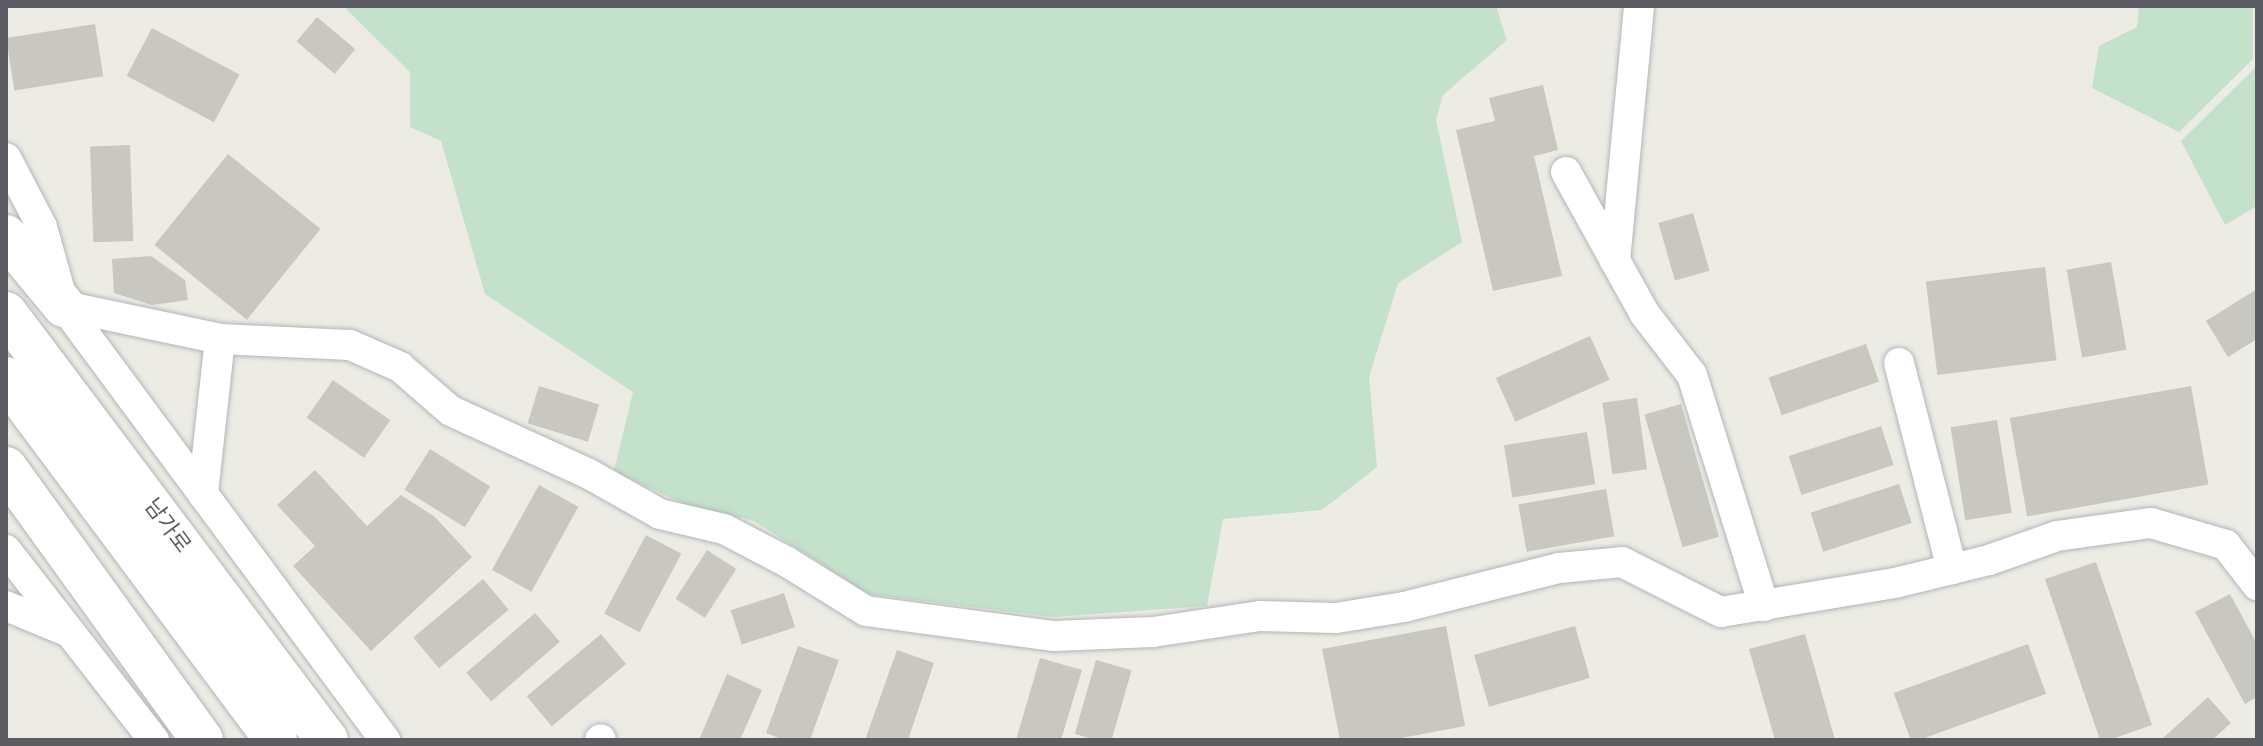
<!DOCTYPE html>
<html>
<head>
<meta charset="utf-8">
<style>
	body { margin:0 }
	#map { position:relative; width:2263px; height:746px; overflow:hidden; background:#ecece4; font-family:"Varela Round","Noto Sans KR",sans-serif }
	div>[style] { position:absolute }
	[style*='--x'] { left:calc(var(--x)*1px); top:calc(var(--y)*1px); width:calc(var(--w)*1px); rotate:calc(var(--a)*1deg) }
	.green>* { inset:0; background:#c3e1cb }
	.building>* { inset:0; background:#c8c7c0; transform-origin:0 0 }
	.roads { filter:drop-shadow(0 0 2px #b4b4b9) drop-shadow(0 0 2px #b4b4b9) }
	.minor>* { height:30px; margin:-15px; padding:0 15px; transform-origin:15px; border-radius:15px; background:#fff }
	.secondary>* { height:42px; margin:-21px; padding:0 21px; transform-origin:21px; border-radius:21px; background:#fff }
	span { translate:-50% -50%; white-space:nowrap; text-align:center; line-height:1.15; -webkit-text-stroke:8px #fff; paint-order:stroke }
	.street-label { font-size:22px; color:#5c5d62 }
	.frame { position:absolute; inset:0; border:8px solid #5c5d62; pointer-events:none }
</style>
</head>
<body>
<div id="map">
	<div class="green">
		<i style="clip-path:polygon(343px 6px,1496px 6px,1507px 40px,1443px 95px,1436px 120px,1462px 242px,1398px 283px,1369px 377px,1377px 467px,1322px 510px,1223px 519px,1207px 606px,1053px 617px,868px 594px,754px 521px,684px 504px,614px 471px,633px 392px,485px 294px,441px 141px,410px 127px,410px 72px)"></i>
		<i style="clip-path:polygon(2139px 6px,2253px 6px,2253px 59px,2179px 132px,2092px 88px,2099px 46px,2137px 27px)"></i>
		<i style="clip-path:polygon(2257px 66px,2257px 206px,2225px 225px,2181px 141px)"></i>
	</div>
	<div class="building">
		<i style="left:317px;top:17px;width:50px;height:32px;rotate:40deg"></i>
		<i style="left:95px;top:24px;width:53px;height:90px;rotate:81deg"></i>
		<i style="left:152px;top:28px;width:99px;height:54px;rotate:28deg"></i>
		<i style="clip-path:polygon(1543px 85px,1558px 150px,1534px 156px,1562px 276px,1493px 291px,1456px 130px,1495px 121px,1489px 98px)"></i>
		<i style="left:130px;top:145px;width:96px;height:40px;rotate:88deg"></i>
		<i style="left:228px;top:154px;width:119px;height:117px;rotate:39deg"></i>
		<i style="left:1693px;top:213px;width:60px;height:36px;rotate:74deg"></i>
		<i style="clip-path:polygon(151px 256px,185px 280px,188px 300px,152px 305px,114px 293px,112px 259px)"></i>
		<i style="left:2111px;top:262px;width:89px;height:45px;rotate:80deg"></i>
		<i style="left:2045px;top:267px;width:94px;height:120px;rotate:83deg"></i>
		<i style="clip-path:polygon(2257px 289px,2257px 339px,2228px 357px,2206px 321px)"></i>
		<i style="left:1590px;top:336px;width:48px;height:103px;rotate:66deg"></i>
		<i style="left:1866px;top:344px;width:40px;height:103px;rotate:71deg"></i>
		<i style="left:333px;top:380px;width:70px;height:46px;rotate:35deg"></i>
		<i style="left:539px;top:386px;width:63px;height:39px;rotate:17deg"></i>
		<i style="left:2191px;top:386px;width:100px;height:184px;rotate:80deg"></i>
		<i style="left:1637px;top:398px;width:72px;height:35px;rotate:82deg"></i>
		<i style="left:1681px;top:404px;width:138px;height:38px;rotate:74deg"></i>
		<i style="left:1997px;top:420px;width:94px;height:47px;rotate:81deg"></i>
		<i style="left:1881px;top:426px;width:41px;height:97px;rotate:72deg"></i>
		<i style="left:1587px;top:432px;width:53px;height:84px;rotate:81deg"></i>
		<i style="left:430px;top:449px;width:71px;height:48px;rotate:32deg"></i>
		<i style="clip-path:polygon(315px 470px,367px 526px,401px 495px,435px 517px,472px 557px,371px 651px,293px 566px,315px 546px,277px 505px)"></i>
		<i style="left:1899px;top:484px;width:41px;height:93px;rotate:72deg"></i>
		<i style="left:539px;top:485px;width:45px;height:97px;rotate:29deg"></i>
		<i style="left:1606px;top:489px;width:48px;height:89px;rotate:80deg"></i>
		<i style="left:646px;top:535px;width:40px;height:89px;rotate:28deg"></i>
		<i style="left:707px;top:550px;width:35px;height:58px;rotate:33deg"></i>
		<i style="clip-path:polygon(2096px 562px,2152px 725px,2109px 740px,2100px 740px,2045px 579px)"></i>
		<i style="left:483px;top:579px;width:40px;height:91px;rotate:50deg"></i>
		<i style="left:784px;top:593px;width:36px;height:56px;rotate:72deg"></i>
		<i style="clip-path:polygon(2230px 594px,2257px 644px,2257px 697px,2245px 704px,2195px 612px)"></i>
		<i style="left:535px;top:613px;width:38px;height:91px;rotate:49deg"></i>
		<i style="clip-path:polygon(1446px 626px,1465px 726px,1391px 740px,1340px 740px,1322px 649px)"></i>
		<i style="left:1575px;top:626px;width:54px;height:105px;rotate:74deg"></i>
		<i style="left:601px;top:634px;width:39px;height:97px;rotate:50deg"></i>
		<i style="clip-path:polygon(1805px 634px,1835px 740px,1775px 740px,1749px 649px)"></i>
		<i style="left:2028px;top:644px;width:53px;height:143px;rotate:70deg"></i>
		<i style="clip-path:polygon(798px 646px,839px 660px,810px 740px,784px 740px,766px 733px)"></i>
		<i style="clip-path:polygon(897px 650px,934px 663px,908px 740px,865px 740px)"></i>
		<i style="clip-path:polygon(1040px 658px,1082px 670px,1061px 740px,1016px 740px)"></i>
		<i style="left:1096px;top:660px;width:37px;height:77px;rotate:16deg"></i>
		<i style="clip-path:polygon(727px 674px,762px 690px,740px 740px,699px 740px)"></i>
		<i style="clip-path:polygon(2208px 697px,2231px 723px,2212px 740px,2161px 740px)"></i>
	</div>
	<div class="roads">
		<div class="minor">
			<i style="--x:6;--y:158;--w:78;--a:62.4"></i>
			<i style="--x:42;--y:227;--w:82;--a:74.4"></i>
			<i style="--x:64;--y:306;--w:540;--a:53.51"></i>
			<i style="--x:1566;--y:172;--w:161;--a:61"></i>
			<i style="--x:1644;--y:313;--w:78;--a:52.3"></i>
			<i style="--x:1692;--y:375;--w:242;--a:72.7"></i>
			<i style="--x:1615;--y:261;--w:256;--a:-84.6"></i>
			<i style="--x:64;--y:306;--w:159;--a:11.9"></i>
			<i style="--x:220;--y:339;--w:156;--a:96.3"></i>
			<i style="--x:220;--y:339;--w:130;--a:2.6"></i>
			<i style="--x:350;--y:345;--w:55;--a:23.7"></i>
			<i style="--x:400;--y:367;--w:67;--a:40.8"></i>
			<i style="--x:451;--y:411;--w:152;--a:24.5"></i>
			<i style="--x:589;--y:474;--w:81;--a:29.4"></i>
			<i style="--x:660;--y:514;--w:66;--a:13.2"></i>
			<i style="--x:724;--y:529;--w:71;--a:27.6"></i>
			<i style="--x:787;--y:562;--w:93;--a:31.8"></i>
			<i style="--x:866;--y:611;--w:190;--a:7.6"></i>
			<i style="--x:1054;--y:636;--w:99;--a:-2.3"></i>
			<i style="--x:1153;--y:632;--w:108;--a:-8.5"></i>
			<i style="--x:1260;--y:616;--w:76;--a:1.5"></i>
			<i style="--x:1336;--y:618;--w:69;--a:-9.2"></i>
			<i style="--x:1404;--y:607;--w:160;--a:-14.1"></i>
			<i style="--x:1559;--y:568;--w:63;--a:-5.4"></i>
			<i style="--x:1622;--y:562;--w:111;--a:26.8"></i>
			<i style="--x:1721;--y:612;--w:176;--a:-9.5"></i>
			<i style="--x:1895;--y:583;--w:97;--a:-13.7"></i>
			<i style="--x:1989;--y:560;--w:72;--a:-19.4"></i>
			<i style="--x:2057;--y:536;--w:95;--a:-7.9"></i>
			<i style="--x:2151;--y:523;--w:78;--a:16.3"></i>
			<i style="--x:2226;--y:545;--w:51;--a:52.2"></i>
			<i style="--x:1899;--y:363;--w:213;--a:75.6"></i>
			<i style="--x:6;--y:550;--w:241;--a:52.1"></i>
			<i style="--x:6;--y:606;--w:68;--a:22.4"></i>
			<i style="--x:600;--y:740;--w:1;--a:-45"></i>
		</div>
		<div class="secondary">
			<i style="--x:6;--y:236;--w:91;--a:50.4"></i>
			<i style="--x:6;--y:313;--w:534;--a:53.07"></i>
			<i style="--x:6;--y:378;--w:452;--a:53.3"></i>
			<i style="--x:6;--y:468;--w:335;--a:54.2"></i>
		</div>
	</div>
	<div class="street-label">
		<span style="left:167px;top:526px;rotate:53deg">남가로</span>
	</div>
	<div class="frame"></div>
</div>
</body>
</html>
